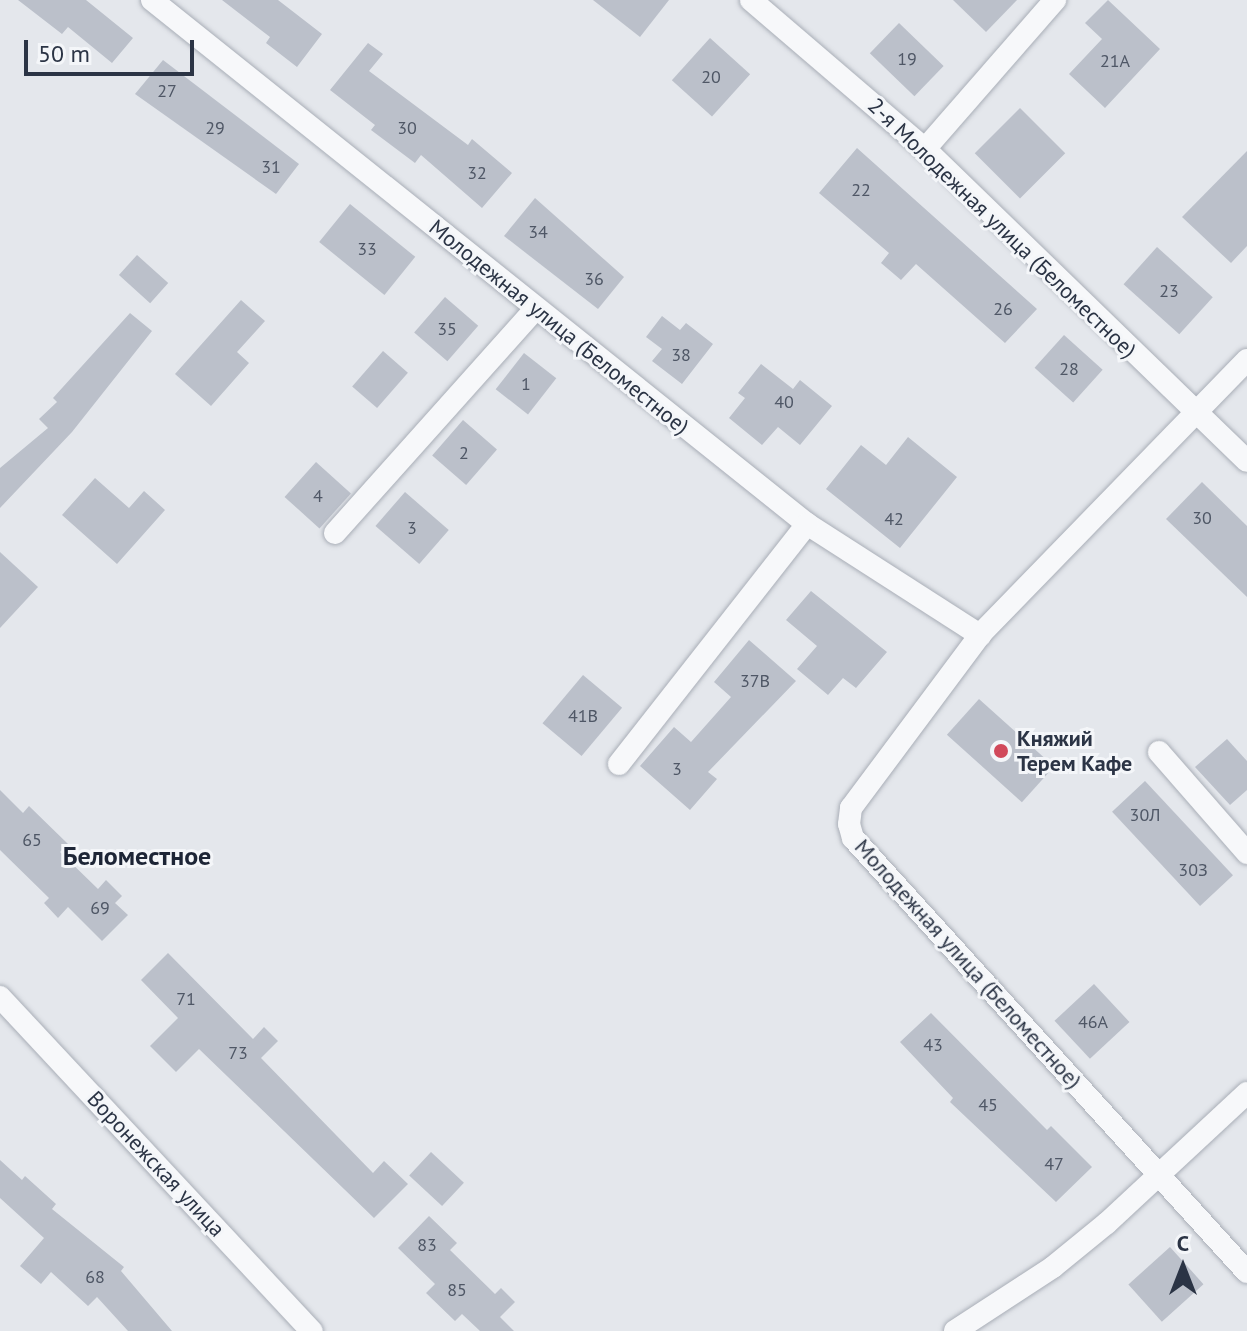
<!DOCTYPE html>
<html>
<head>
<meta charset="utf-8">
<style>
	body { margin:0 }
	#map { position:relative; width:1247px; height:1331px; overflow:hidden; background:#e4e7ec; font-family:"PT Sans",sans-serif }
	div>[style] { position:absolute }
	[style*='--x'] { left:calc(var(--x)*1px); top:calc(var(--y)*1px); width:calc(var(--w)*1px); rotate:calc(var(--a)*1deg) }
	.building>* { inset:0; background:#bbc0ca; transform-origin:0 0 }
	.roads { filter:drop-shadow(0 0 2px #a9aeb7) drop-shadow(0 0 2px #a9aeb7) }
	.minor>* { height:22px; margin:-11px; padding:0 11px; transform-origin:11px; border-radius:11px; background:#f7f8fa }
	.dots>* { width:22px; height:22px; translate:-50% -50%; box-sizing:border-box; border:4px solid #f4f6f9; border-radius:50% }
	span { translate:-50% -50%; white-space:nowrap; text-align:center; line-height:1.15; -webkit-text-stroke:6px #f4f6f9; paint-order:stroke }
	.number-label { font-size:18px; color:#4f5766 }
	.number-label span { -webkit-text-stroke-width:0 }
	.street-label { font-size:22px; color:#2b3445 }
	.poi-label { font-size:22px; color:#2b3445; font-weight:700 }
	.left { translate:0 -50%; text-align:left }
	.quarter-label { font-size:26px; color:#1d2536; font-weight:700 }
	.north { position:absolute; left:1143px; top:1227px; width:80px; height:80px; -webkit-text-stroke:6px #f4f6f9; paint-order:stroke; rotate:0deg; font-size:22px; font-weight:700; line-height:32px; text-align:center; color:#2b3445 }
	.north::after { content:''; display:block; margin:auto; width:28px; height:36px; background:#2b3445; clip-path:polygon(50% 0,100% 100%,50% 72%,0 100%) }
	.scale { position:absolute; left:24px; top:40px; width:170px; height:36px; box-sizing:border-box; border:4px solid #2b3445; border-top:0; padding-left:10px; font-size:24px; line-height:28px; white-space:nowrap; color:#2b3445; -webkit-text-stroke:6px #f4f6f9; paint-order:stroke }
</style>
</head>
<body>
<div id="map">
	<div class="building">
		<i style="clip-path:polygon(18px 0,86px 0,133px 38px,112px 63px,68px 27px,62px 34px)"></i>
		<i style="clip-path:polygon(222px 0,278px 0,322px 34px,297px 67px,266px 43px,270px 37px)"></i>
		<i style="clip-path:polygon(593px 0,669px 0,640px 37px)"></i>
		<i style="clip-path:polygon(953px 0,1017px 0,986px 32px)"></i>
		<i style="clip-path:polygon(1108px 0,1160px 49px,1105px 108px,1069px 74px,1102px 39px,1085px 23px)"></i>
		<i style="left:899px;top:23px;width:62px;height:42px;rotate:44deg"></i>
		<i style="left:710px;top:38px;width:54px;height:57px;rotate:42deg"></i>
		<i style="clip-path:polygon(368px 43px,383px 54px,369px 71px,468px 145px,472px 139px,512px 173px,482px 208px,421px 155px,415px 163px,371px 130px,375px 125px,330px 90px)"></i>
		<i style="clip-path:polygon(163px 60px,299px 164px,276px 194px,135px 94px)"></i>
		<i style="left:1020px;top:108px;width:64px;height:64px;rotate:45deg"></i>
		<i style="clip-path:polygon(857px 148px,1037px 309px,1005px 343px,916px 264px,901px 280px,881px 263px,889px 253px,819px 193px)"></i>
		<i style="clip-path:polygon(1247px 151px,1247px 246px,1231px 263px,1182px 217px)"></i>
		<i style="clip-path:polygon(535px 198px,624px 277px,598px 309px,504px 236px)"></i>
		<i style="left:350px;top:204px;width:84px;height:49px;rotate:39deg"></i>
		<i style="left:1157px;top:247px;width:75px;height:50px;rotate:42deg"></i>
		<i style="left:137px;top:255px;width:42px;height:27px;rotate:42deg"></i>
		<i style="left:445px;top:297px;width:44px;height:47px;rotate:41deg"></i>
		<i style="clip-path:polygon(241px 300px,265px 321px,237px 352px,249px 363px,211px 406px,175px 374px)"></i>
		<i style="clip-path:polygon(130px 313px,152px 331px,72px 432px,0 508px,0 468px,48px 428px,39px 419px,57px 402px,53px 398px)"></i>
		<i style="clip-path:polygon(662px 316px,680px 330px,686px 323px,713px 344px,682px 384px,652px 361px,662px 349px,646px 337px)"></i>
		<i style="left:1064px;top:335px;width:52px;height:44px;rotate:42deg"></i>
		<i style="left:383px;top:351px;width:33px;height:47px;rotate:41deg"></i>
		<i style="left:524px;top:353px;width:41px;height:46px;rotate:38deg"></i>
		<i style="clip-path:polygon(761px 364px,793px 389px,800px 380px,832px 406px,800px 445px,778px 427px,762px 445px,729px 418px,745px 398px,738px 393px)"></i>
		<i style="left:463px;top:420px;width:45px;height:47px;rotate:41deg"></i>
		<i style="clip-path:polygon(908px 437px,957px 477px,900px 548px,826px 489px,861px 445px,886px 465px)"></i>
		<i style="left:316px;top:462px;width:47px;height:47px;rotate:42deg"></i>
		<i style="clip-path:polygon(95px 478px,129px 508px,144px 491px,165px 510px,117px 564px,62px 515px)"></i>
		<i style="clip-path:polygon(1202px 482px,1247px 526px,1247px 597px,1166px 519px)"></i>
		<i style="left:405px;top:492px;width:58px;height:45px;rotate:41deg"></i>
		<i style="clip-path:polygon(0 552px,38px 587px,0 628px)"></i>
		<i style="clip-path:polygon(811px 591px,887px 652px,856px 688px,843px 678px,828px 695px,797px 669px,817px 646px,786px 620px)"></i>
		<i style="clip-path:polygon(749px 640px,796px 681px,708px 772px,717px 779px,690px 810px,640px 766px,674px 727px,691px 742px,731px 697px,714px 682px)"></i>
		<i style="left:583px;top:675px;width:51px;height:63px;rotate:40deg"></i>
		<i style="left:979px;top:699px;width:101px;height:48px;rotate:42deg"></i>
		<i style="clip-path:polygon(1227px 739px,1247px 761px,1247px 790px,1230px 805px,1195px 767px)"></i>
		<i style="left:1145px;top:781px;width:129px;height:45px;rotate:47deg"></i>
		<i style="clip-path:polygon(0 790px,23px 813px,29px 806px,68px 844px,60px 852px,98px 889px,106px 880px,122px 896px,115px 903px,128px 915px,102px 941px,68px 907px,58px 918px,44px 903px,49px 898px,0 850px)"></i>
		<i style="clip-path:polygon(168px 953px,253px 1039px,264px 1027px,278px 1041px,261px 1058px,373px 1173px,384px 1161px,408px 1184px,374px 1218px,199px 1049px,176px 1072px,150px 1046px,178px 1018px,141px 980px)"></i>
		<i style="left:1094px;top:984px;width:52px;height:54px;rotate:47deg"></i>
		<i style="clip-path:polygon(931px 1013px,1047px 1130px,1051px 1126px,1092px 1167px,1056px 1202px,950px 1102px,953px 1098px,900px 1042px)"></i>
		<i style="left:431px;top:1152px;width:45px;height:32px;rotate:43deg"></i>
		<i style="clip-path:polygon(0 1160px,22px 1180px,25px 1176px,56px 1204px,52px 1209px,124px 1267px,121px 1271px,172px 1331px,128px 1331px,97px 1297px,88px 1306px,51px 1272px,41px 1284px,20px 1266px,44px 1238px,0 1198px)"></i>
		<i style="clip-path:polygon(429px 1216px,457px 1243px,450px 1250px,495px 1294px,501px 1288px,515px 1302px,500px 1317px,514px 1331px,480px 1331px,462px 1314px,455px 1321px,426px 1293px,435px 1284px,398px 1248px)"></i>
		<i style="left:1170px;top:1247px;width:50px;height:56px;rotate:48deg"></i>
	</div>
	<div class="roads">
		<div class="minor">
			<i style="--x:152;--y:0;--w:839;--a:38.66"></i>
			<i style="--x:807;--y:524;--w:206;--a:32.7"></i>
			<i style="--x:751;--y:0;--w:229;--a:40.6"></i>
			<i style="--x:925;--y:149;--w:448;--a:44.1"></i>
			<i style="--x:925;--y:149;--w:198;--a:-48.9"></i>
			<i style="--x:1247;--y:360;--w:383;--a:134.2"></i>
			<i style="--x:980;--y:635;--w:216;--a:126.7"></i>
			<i style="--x:851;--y:808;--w:16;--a:97"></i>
			<i style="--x:849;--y:824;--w:15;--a:74"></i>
			<i style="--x:853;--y:838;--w:586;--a:47.77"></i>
			<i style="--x:335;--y:533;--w:300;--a:-48.2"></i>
			<i style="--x:1159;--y:752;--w:134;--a:48.9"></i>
			<i style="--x:619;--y:764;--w:305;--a:-51.9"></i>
			<i style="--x:0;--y:997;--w:457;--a:47"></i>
			<i style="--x:955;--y:1331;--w:117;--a:-33.1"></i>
			<i style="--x:1053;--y:1267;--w:70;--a:-39.2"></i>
			<i style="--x:1107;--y:1223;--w:191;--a:-42.9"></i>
		</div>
	</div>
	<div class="dots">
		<i style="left:1001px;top:751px;background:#d1495b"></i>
	</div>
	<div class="number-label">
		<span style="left:907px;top:59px">19</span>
		<span style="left:1115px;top:61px">21А</span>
		<span style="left:711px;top:77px">20</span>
		<span style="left:167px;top:91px">27</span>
		<span style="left:215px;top:128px">29</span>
		<span style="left:407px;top:128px">30</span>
		<span style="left:271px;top:167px">31</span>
		<span style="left:477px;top:173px">32</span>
		<span style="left:861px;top:190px">22</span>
		<span style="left:538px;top:232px">34</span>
		<span style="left:367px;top:249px">33</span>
		<span style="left:594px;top:279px">36</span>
		<span style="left:1169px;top:291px">23</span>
		<span style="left:1003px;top:309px">26</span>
		<span style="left:447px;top:329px">35</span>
		<span style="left:681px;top:355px">38</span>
		<span style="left:1069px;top:369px">28</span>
		<span style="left:526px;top:384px">1</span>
		<span style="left:784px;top:402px">40</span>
		<span style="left:464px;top:453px">2</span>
		<span style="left:318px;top:496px">4</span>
		<span style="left:1202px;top:518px">30</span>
		<span style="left:894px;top:519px">42</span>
		<span style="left:412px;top:528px">3</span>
		<span style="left:755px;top:681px">37В</span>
		<span style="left:583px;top:716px">41В</span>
		<span style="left:677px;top:769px">3</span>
		<span style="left:1145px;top:815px">30Л</span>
		<span style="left:32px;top:840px">65</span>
		<span style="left:1193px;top:870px">30З</span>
		<span style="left:100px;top:908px">69</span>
		<span style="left:186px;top:999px">71</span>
		<span style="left:1093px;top:1022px">46А</span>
		<span style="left:933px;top:1045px">43</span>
		<span style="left:238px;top:1053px">73</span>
		<span style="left:988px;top:1105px">45</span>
		<span style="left:1054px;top:1164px">47</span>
		<span style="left:427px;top:1245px">83</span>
		<span style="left:95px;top:1277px">68</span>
		<span style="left:457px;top:1290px">85</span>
	</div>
	<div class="street-label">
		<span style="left:1002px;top:228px;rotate:44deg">2-я Молодежная улица (Беломестное)</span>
		<span style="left:559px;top:327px;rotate:39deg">Молодежная улица (Беломестное)</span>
		<span style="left:968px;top:964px;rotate:48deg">Молодежная улица (Беломестное)</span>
		<span style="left:156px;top:1164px;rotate:47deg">Воронежская улица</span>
	</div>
	<div class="poi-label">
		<span class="left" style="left:1017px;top:751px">Княжий<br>Терем Кафе</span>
	</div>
	<div class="quarter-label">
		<span style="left:137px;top:856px">Беломестное</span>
	</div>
	<div class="north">С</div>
	<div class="scale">50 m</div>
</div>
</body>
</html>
